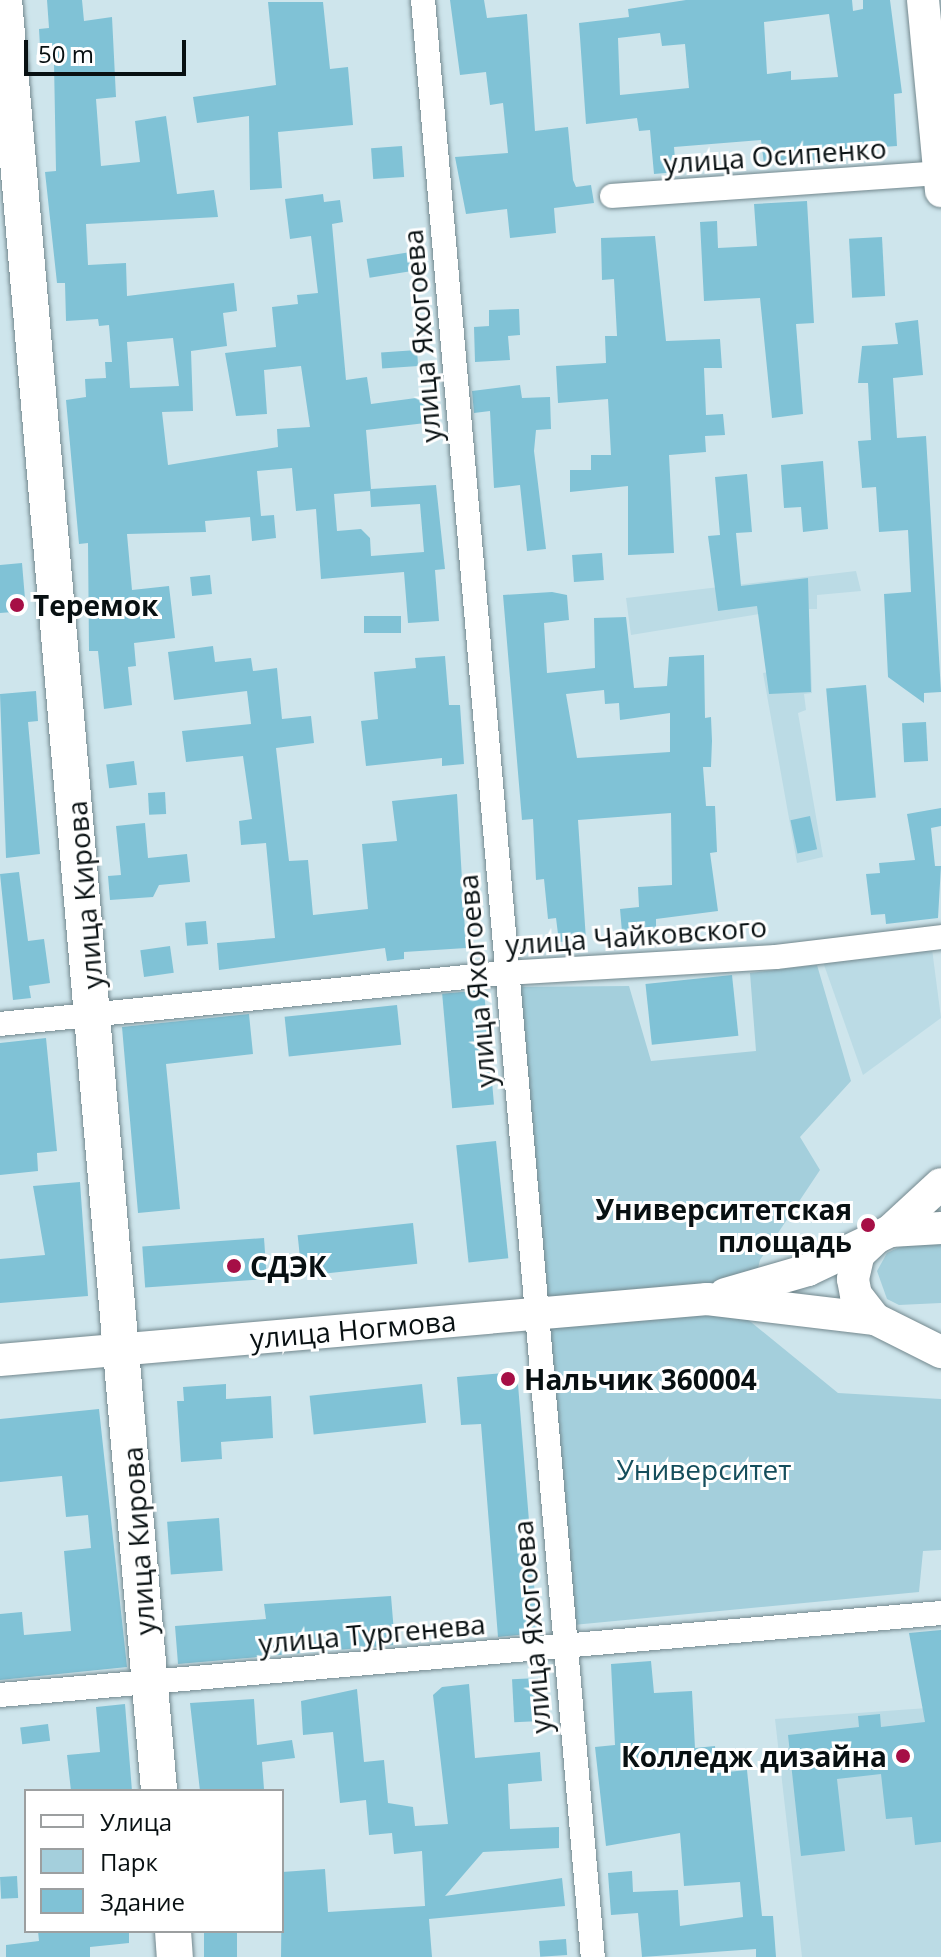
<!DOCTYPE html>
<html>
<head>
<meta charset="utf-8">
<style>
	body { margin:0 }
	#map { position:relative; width:941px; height:1957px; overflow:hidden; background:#cee5ec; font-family:"Open Sans",sans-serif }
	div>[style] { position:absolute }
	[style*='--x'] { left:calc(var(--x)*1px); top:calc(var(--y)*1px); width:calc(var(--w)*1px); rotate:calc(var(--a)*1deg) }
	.built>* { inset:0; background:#bbdbe5 }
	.green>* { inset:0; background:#a4cfdc }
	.building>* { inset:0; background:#80c2d6; transform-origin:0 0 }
	.roads { filter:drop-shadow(0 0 2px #73888e) drop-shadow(0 0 2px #73888e) }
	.minor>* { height:24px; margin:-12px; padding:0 12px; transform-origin:12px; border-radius:12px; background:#fff }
	.tertiary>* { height:32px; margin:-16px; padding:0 16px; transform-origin:16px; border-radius:16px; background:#fff }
	.secondary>* { height:36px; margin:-18px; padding:0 18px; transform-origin:18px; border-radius:18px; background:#fff }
	.dots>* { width:22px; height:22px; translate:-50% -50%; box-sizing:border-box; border:4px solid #fff; border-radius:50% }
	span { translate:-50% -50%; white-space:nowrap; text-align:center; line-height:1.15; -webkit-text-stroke:6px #fff; paint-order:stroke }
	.street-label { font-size:28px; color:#081012 }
	.poi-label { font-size:28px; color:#081012; font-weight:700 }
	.left { translate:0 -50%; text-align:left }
	.right { translate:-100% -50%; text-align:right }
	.park-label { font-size:28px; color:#154e5c }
	.legend { position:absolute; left:24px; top:1789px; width:260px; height:144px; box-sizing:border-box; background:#fff; border:2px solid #9c9fa0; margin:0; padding:10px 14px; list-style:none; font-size:24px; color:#081012 }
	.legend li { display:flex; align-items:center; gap:16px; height:40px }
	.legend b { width:40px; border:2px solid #9c9fa0 }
	.scale { position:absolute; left:24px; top:40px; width:162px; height:36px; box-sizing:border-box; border:4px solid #081012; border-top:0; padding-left:10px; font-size:24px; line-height:28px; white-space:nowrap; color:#081012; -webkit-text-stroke:6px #fff; paint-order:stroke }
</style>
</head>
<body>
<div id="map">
	<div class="built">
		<i style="clip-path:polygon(856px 571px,861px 591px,817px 595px,817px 609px,809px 609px,812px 693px,804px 694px,806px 710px,798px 713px,823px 857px,797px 863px,763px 673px,786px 669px,783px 610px,631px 635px,626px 598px)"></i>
		<i style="clip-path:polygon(932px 949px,941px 1018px,863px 1075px,823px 962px)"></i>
		<i style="clip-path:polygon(941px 1707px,941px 1957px,802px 1957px,775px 1719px)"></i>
	</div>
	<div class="green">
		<i style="clip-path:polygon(817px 965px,851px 1081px,800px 1137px,820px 1170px,760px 1260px,746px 1318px,838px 1393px,941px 1399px,941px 1550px,923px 1551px,919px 1592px,573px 1625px,516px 987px,629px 986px,651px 1061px,756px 1051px,750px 973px)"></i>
		<i style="clip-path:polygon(941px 1242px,941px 1303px,899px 1305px,887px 1299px,877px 1271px,887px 1253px,904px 1245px)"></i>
	</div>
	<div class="building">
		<i style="clip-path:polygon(evenodd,47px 0,82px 0,84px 21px,112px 17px,116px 97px,96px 99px,101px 166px,140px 162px,135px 121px,166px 116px,177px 194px,214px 190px,218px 217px,86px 224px,88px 265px,126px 263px,127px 296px,234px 283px,237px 311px,223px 313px,227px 346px,191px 351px,193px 411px,162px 412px,168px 465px,278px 447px,277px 429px,310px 427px,301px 366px,264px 370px,267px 414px,236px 416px,225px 353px,276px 347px,272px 307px,298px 304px,297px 295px,318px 293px,311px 236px,290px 239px,285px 199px,323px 194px,324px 202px,340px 200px,343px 222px,332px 224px,346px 380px,367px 377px,371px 404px,431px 396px,434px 422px,366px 430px,371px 489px,436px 485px,445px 569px,435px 570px,439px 621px,408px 623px,404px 572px,321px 579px,316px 509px,296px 511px,292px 468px,257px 471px,261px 516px,274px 515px,276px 538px,252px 541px,250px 517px,205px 521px,206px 532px,127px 534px,132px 590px,169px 586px,175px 638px,134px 643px,136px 666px,128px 667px,132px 705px,104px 709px,98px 651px,89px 651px,88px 543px,79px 544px,66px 400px,86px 397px,85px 379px,106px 378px,105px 362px,112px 362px,109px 325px,99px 326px,98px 319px,66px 321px,65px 283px,57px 283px,45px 172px,56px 171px,54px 63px,41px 64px,39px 29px,49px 28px,47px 0,173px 338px,179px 386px,130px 388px,127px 342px,173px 338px,47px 0,370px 491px,371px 507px,420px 504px,424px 552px,371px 556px,370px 538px,361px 529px,337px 531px,334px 494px,370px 491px)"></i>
		<i style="clip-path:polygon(450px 0,484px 0,487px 18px,527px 14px,535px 131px,568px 127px,573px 180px,576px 187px,591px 185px,594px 203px,554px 208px,556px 233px,510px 238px,507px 209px,466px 214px,455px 157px,508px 153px,503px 103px,490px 105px,486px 72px,460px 75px)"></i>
		<i style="clip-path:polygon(evenodd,686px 0,852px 0,853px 11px,863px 9px,863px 0,890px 0,902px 93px,894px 94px,897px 146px,835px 150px,836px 158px,764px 164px,761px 140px,674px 147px,676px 172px,654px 174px,650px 130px,639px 131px,637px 118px,586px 124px,579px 23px,629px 17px,628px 9px,686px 0,829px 14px,838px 77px,791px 80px,791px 71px,767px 74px,764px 22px,829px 14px,686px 0,660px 33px,662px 46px,685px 44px,689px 88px,620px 95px,618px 38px,660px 33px)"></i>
		<i style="clip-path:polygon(268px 2px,323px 2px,330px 69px,348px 67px,353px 125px,278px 132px,282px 188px,250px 190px,249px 116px,197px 123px,193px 97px,276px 85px)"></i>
		<i style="left:402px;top:146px;width:31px;height:31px;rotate:86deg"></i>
		<i style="clip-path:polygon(807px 201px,814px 323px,796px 324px,803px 414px,772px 418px,760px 298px,704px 301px,700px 222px,717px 221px,718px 248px,757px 246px,754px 204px)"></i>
		<i style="clip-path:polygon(655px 236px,666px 341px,720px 339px,722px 368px,704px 368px,706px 415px,723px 414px,725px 435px,705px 436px,706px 452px,669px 455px,674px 553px,628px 555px,628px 486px,570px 492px,570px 470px,591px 470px,591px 455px,611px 455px,608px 399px,558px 403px,556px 366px,606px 363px,605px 336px,617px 336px,614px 279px,602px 280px,601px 238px)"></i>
		<i style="left:882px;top:237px;width:59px;height:33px;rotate:87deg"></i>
		<i style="left:417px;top:251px;width:19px;height:51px;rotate:81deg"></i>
		<i style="clip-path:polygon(519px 309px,520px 335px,508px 336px,510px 360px,475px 362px,474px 327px,489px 326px,489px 310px)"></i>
		<i style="clip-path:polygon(918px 320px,923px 375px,893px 378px,897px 438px,926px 436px,941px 692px,924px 693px,924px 703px,888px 677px,884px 594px,911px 592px,908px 530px,879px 532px,876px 487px,862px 488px,858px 441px,871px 440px,868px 383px,858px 383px,862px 346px,898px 344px,895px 323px)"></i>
		<i style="left:417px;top:350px;width:16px;height:36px;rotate:86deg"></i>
		<i style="clip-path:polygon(520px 385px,522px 398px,550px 397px,551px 429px,536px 430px,534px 451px,546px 549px,527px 551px,520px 485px,494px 488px,490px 411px,474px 413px,472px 391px)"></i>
		<i style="clip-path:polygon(823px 461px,828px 529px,803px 532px,801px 507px,784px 508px,781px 465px)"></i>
		<i style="clip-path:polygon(747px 474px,752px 532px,736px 533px,741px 586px,808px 578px,811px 692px,769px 694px,757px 606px,718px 611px,708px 536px,720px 535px,715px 477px)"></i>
		<i style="left:602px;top:553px;width:27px;height:30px;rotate:86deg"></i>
		<i style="clip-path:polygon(22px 563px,26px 611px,0 613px,0 565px)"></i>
		<i style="left:210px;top:575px;width:19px;height:20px;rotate:84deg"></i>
		<i style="clip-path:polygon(evenodd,552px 592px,567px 595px,569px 620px,544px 623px,547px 673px,595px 668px,594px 618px,626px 617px,634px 688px,667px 686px,669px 657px,704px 655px,705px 718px,711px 717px,712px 741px,711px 767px,703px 767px,706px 806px,715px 806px,717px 852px,710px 853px,718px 911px,656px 919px,656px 929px,622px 932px,620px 909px,639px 907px,638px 887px,672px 885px,671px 813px,578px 820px,586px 940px,559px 942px,556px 918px,548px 919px,544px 879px,536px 880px,533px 819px,522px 820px,503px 595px,552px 592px,604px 690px,605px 704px,619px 703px,620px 720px,670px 713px,670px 752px,577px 758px,566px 694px,604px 690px)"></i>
		<i style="left:364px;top:616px;width:37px;height:17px"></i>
		<i style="clip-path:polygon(213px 646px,215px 662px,251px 658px,253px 671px,277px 668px,282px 719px,311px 716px,314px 743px,276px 748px,289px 861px,308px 860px,313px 915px,368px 909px,362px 844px,397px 841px,392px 801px,457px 794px,466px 948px,404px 952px,404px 959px,387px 961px,385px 948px,219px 970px,217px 943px,275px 938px,266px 843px,241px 845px,239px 821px,252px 819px,243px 756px,186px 762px,182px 731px,251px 724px,247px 691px,174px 700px,168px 652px)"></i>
		<i style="clip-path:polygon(445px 656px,449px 705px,460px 705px,464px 764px,442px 766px,442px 758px,366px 766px,361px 721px,378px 719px,374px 672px,416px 668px,415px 658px)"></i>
		<i style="left:866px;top:685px;width:113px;height:40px;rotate:85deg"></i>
		<i style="clip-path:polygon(36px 691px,38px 721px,28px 722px,40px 854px,6px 858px,0 694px)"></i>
		<i style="left:926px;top:722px;width:39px;height:24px;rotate:87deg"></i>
		<i style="left:134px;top:761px;width:24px;height:28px;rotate:83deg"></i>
		<i style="left:165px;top:792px;width:22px;height:17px;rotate:87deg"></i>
		<i style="clip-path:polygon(941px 808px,941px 826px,931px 828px,935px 866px,941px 866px,938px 918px,886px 924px,885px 914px,871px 915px,866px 874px,880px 873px,879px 863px,915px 860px,907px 814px)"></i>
		<i style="left:810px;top:816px;width:34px;height:20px;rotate:78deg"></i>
		<i style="clip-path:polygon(145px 823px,148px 858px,187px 854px,190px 882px,159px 885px,153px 897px,110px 900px,108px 876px,121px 875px,116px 826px)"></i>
		<i style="clip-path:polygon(19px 872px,28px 941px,44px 939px,50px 983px,29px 986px,31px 998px,13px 1000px,0 874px)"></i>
		<i style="left:206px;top:921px;width:23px;height:21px;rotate:85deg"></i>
		<i style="left:170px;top:946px;width:27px;height:30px;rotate:82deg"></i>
		<i style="left:732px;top:975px;width:61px;height:87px;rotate:84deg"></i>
		<i style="left:484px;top:990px;width:115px;height:42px;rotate:85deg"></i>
		<i style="left:397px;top:1005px;width:40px;height:113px;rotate:84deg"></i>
		<i style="clip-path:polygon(249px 1014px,253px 1054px,166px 1064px,180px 1209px,138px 1213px,122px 1027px)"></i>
		<i style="clip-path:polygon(46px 1038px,57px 1151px,37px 1153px,38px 1171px,0 1175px,0 1043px)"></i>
		<i style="left:496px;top:1141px;width:118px;height:40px;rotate:84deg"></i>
		<i style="clip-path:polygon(80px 1182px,88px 1296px,0 1303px,0 1259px,45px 1255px,33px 1186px)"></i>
		<i style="left:413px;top:1223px;width:41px;height:116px;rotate:84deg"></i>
		<i style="left:264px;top:1238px;width:41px;height:122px;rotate:86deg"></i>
		<i style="clip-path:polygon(517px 1372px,538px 1633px,498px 1637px,481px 1424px,461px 1425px,457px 1377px)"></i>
		<i style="clip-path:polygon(226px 1384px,226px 1399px,271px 1396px,273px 1438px,221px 1442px,222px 1459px,181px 1462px,177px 1401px,184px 1401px,183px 1387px)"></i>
		<i style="left:422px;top:1384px;width:39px;height:113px;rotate:84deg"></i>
		<i style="clip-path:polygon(99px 1409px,127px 1667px,0 1680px,0 1614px,22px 1612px,24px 1635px,71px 1631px,64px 1551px,91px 1548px,88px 1515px,66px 1517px,62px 1476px,0 1482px,0 1419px)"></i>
		<i style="left:219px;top:1518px;width:53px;height:52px;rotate:86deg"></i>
		<i style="clip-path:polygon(391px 1596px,395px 1645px,178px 1664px,175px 1626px,266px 1619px,264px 1604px)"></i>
		<i style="clip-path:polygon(941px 1630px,941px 1842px,915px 1845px,912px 1817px,886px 1819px,881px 1774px,837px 1779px,845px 1851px,801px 1856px,788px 1735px,859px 1727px,858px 1716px,880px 1714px,881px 1727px,925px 1722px,909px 1633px)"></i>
		<i style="clip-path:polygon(651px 1661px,654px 1693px,692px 1691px,695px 1748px,715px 1746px,717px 1773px,747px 1770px,762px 1916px,773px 1916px,776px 1957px,756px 1957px,756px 1949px,642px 1957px,638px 1913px,611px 1915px,608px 1873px,632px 1871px,633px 1892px,678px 1890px,680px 1926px,743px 1917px,740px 1882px,684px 1886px,680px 1833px,606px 1846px,595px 1747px,615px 1745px,611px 1664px)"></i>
		<i style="left:538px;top:1678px;width:43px;height:26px;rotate:87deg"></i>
		<i style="clip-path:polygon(469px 1684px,475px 1758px,540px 1752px,542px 1781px,508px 1784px,510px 1829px,559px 1827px,559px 1848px,483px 1852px,445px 1896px,562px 1878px,565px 1906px,429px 1919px,432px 1957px,281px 1957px,282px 1872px,325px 1869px,328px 1912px,425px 1906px,422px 1851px,394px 1854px,392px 1833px,369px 1835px,366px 1800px,340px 1803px,333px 1732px,303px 1735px,301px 1701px,357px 1689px,364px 1762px,384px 1760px,388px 1803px,413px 1807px,415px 1826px,448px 1824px,433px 1695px,442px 1687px)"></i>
		<i style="clip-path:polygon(254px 1699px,257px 1745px,292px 1740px,295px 1758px,262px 1762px,264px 1789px,200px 1791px,190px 1703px)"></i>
		<i style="clip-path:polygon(125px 1704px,132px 1791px,71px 1791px,67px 1755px,100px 1752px,96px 1707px)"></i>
		<i style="left:48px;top:1724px;width:17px;height:28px;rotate:83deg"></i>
		<i style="left:17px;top:1876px;width:22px;height:17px;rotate:87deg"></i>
		<i style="clip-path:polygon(38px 1931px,129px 1931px,129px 1943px,90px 1947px,90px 1957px,6px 1957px,6px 1945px,39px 1941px)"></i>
		<i style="left:204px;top:1931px;width:33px;height:26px"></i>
		<i style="left:566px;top:1939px;width:16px;height:27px;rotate:86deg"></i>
	</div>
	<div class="roads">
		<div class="minor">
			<i style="--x:423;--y:0;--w:1964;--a:85.04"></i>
			<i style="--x:612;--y:196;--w:330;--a:-4"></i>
			<i style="--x:0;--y:1024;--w:508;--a:-5.77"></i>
			<i style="--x:505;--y:973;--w:271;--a:-3.4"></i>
			<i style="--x:776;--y:957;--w:166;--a:-6.9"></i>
			<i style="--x:0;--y:1695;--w:945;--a:-4.98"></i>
		</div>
		<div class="tertiary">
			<i style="--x:923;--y:0;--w:192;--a:84.6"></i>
			<i style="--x:890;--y:1231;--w:69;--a:-42.7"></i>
			<i style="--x:725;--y:1294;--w:86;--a:-16.1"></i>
			<i style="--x:808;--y:1270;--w:91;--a:-25.4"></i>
			<i style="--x:890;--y:1231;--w:51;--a:-3.4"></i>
			<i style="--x:875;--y:1319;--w:31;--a:-128"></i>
			<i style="--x:856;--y:1295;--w:16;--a:-101"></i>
			<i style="--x:853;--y:1279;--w:26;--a:-77"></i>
			<i style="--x:859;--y:1254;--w:23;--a:-43"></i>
			<i style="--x:0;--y:1360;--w:710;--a:-4.93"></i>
			<i style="--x:707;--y:1299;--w:169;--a:6.8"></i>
			<i style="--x:875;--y:1319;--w:74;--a:26.6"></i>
		</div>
		<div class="secondary">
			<i style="--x:4;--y:0;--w:1798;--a:85.05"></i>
			<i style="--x:173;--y:1931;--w:26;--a:86"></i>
		</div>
	</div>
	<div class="dots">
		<i style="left:17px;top:605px;background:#a60f46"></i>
		<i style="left:868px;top:1225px;background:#a60f46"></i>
		<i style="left:234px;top:1266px;background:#a60f46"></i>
		<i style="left:508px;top:1379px;background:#a60f46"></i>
		<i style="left:903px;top:1756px;background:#a60f46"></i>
	</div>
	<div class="street-label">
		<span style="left:775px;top:155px;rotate:-4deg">улица Осипенко</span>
		<span style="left:421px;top:336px;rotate:-95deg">улица Яхогоева</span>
		<span style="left:84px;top:895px;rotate:-95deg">улица Кирова</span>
		<span style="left:636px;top:935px;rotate:-4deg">улица Чайковского</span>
		<span style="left:476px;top:981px;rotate:-95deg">улица Яхогоева</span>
		<span style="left:353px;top:1329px;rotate:-5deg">улица Ногмова</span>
		<span style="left:138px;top:1541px;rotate:-94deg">улица Кирова</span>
		<span style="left:531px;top:1627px;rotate:-95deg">улица Яхогоева</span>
		<span style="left:372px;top:1633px;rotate:-5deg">улица Тургенева</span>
	</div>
	<div class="poi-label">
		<span class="left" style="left:33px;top:605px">Теремок</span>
		<span class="right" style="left:852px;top:1225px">Университетская<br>площадь</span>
		<span class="left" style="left:250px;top:1266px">СДЭК</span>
		<span class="left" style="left:524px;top:1379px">Нальчик 360004</span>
		<span class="right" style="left:887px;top:1756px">Колледж дизайна</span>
	</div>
	<div class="park-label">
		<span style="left:704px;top:1469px">Университет</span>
	</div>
	<ul class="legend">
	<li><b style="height:10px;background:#fff"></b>Улица</li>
	<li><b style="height:22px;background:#a4cfdc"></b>Парк</li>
	<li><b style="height:22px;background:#80c2d6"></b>Здание</li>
	</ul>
	<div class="scale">50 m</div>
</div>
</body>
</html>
